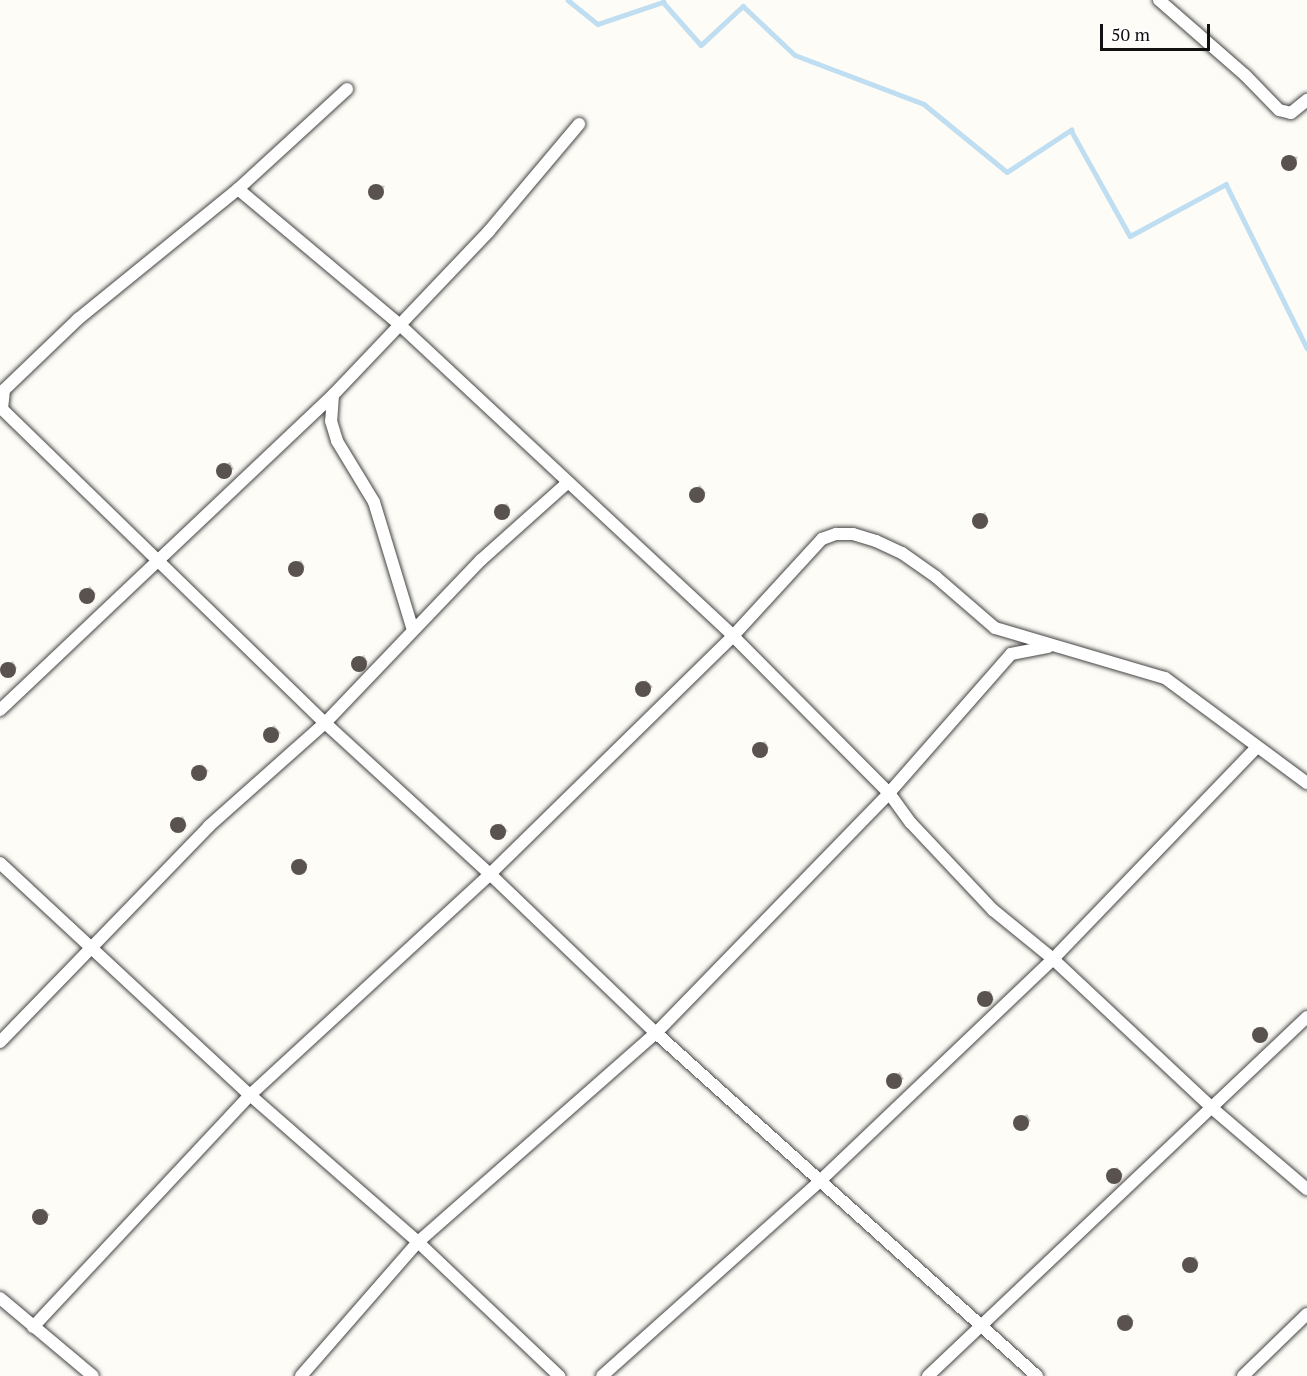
<!DOCTYPE html>
<html>
<head>
<meta charset="utf-8">
<style>
	body { margin:0 }
	#map { position:relative; width:1307px; height:1376px; overflow:hidden; background:#fefcf6; font-family:"PT Serif",serif }
	div>[style] { position:absolute }
	[style*='--x'] { left:calc(var(--x)*1px); top:calc(var(--y)*1px); width:calc(var(--w)*1px); rotate:calc(var(--a)*1deg) }
	.shadow>* { inset:0; background:#0003; transform-origin:0 0 }
	.stream>* { height:4.5px; margin:-2.25px; padding:0 2.25px; transform-origin:2.25px; border-radius:2.25px; background:#bfdef1 }
	.building>* { inset:0; background:#59524e }
	.round { border-radius:50% }
	.roads { filter:drop-shadow(0 0 2px #444) drop-shadow(0 0 2px #444) }
	.minor>* { height:12px; margin:-6px; padding:0 6px; transform-origin:6px; border-radius:6px; background:#fff }
	span { translate:-50% -50%; white-space:nowrap; text-align:center; line-height:1.15; -webkit-text-stroke:6px #fff; paint-order:stroke }
	.scale { position:absolute; left:1100px; top:24px; width:110px; height:27px; box-sizing:border-box; border:3px solid #111; border-top:0; padding-left:8px; font-size:18px; line-height:21px; white-space:nowrap; color:#111; -webkit-text-stroke:4px #fff; paint-order:stroke }
</style>
</head>
<body>
<div id="map">
	<div class="shadow">
		<i style="clip-path:polygon(1288px 155px,1298px 157px,1292px 169px,1284px 167px)"></i>
		<i style="clip-path:polygon(375px 184px,385px 186px,379px 198px,371px 197px)"></i>
		<i style="clip-path:polygon(230px 462px,234px 469px,223px 477px,218px 469px)"></i>
		<i style="left:700px;top:485px;width:10px;height:13px;rotate:53deg"></i>
		<i style="clip-path:polygon(507px 503px,511px 510px,500px 518px,496px 510px)"></i>
		<i style="clip-path:polygon(985px 512px,989px 522px,979px 527px,974px 519px)"></i>
		<i style="clip-path:polygon(301px 560px,305px 567px,295px 575px,290px 567px)"></i>
		<i style="clip-path:polygon(90px 586px,96px 594px,86px 602px,81px 594px)"></i>
		<i style="clip-path:polygon(364px 655px,368px 662px,357px 670px,352px 662px)"></i>
		<i style="clip-path:polygon(13px 661px,17px 668px,7px 676px,2px 668px)"></i>
		<i style="clip-path:polygon(646px 680px,653px 687px,642px 695px,637px 687px)"></i>
		<i style="clip-path:polygon(274px 725px,281px 733px,270px 741px,265px 733px)"></i>
		<i style="clip-path:polygon(765px 741px,769px 748px,758px 756px,753px 748px)"></i>
		<i style="clip-path:polygon(202px 764px,209px 771px,198px 779px,193px 771px)"></i>
		<i style="clip-path:polygon(183px 816px,187px 826px,175px 831px,172px 823px)"></i>
		<i style="clip-path:polygon(501px 823px,508px 831px,497px 839px,492px 831px)"></i>
		<i style="clip-path:polygon(301px 858px,308px 865px,297px 873px,292px 865px)"></i>
		<i style="clip-path:polygon(990px 990px,994px 1000px,984px 1005px,979px 997px)"></i>
		<i style="clip-path:polygon(1263px 1026px,1269px 1034px,1259px 1041px,1254px 1034px)"></i>
		<i style="left:900px;top:1072px;width:8px;height:14px;rotate:60deg"></i>
		<i style="clip-path:polygon(1027px 1114px,1031px 1121px,1020px 1129px,1015px 1121px)"></i>
		<i style="clip-path:polygon(1117px 1167px,1123px 1175px,1113px 1182px,1108px 1175px)"></i>
		<i style="clip-path:polygon(43px 1208px,50px 1215px,39px 1223px,34px 1215px)"></i>
		<i style="clip-path:polygon(1195px 1256px,1199px 1263px,1188px 1271px,1184px 1263px)"></i>
		<i style="clip-path:polygon(1128px 1313px,1134px 1321px,1124px 1329px,1119px 1321px)"></i>
	</div>
	<div class="stream">
		<i style="--x:568;--y:0;--w:38;--a:39"></i>
		<i style="--x:598;--y:24;--w:69;--a:-18.7"></i>
		<i style="--x:663;--y:2;--w:57;--a:48.5"></i>
		<i style="--x:701;--y:45;--w:57;--a:-42.9"></i>
		<i style="--x:743;--y:6;--w:71;--a:43.3"></i>
		<i style="--x:795;--y:55;--w:138;--a:20.8"></i>
		<i style="--x:924;--y:104;--w:107;--a:39.3"></i>
		<i style="--x:1007;--y:172;--w:77;--a:-33.3"></i>
		<i style="--x:1071;--y:130;--w:121;--a:60.9"></i>
		<i style="--x:1130;--y:236;--w:109;--a:-28.4"></i>
		<i style="--x:1226;--y:184;--w:183;--a:63.7"></i>
	</div>
	<div class="building">
		<i class="round" style="left:1281px;top:155px;width:16px;height:16px"></i>
		<i class="round" style="left:368px;top:184px;width:16px;height:16px"></i>
		<i class="round" style="left:216px;top:463px;width:16px;height:16px"></i>
		<i class="round" style="left:689px;top:487px;width:16px;height:16px"></i>
		<i class="round" style="left:494px;top:504px;width:16px;height:16px"></i>
		<i class="round" style="left:972px;top:513px;width:16px;height:16px"></i>
		<i class="round" style="left:288px;top:561px;width:16px;height:16px"></i>
		<i class="round" style="left:79px;top:588px;width:16px;height:16px"></i>
		<i class="round" style="left:351px;top:656px;width:16px;height:16px"></i>
		<i class="round" style="left:0;top:662px;width:16px;height:16px"></i>
		<i class="round" style="left:635px;top:681px;width:16px;height:16px"></i>
		<i class="round" style="left:263px;top:727px;width:16px;height:16px"></i>
		<i class="round" style="left:752px;top:742px;width:16px;height:16px"></i>
		<i class="round" style="left:191px;top:765px;width:16px;height:16px"></i>
		<i class="round" style="left:170px;top:817px;width:16px;height:16px"></i>
		<i class="round" style="left:490px;top:824px;width:16px;height:16px"></i>
		<i class="round" style="left:291px;top:859px;width:16px;height:16px"></i>
		<i class="round" style="left:977px;top:991px;width:16px;height:16px"></i>
		<i class="round" style="left:1252px;top:1027px;width:16px;height:16px"></i>
		<i class="round" style="left:886px;top:1073px;width:16px;height:16px"></i>
		<i class="round" style="left:1013px;top:1115px;width:16px;height:16px"></i>
		<i class="round" style="left:1106px;top:1168px;width:16px;height:16px"></i>
		<i class="round" style="left:32px;top:1209px;width:16px;height:16px"></i>
		<i class="round" style="left:1182px;top:1257px;width:16px;height:16px"></i>
		<i class="round" style="left:1117px;top:1315px;width:16px;height:16px"></i>
	</div>
	<div class="roads">
		<div class="minor">
			<i style="--x:1159;--y:0;--w:114;--a:41.1"></i>
			<i style="--x:1245;--y:75;--w:49;--a:45.8"></i>
			<i style="--x:1279;--y:110;--w:12;--a:14"></i>
			<i style="--x:1291;--y:113;--w:21;--a:-39"></i>
			<i style="--x:238;--y:189;--w:213;--a:40"></i>
			<i style="--x:401;--y:326;--w:454;--a:43"></i>
			<i style="--x:733;--y:636;--w:221;--a:45.2"></i>
			<i style="--x:889;--y:793;--w:37;--a:54"></i>
			<i style="--x:911;--y:823;--w:120;--a:46.7"></i>
			<i style="--x:993;--y:910;--w:77;--a:39.2"></i>
			<i style="--x:1053;--y:959;--w:218;--a:43.1"></i>
			<i style="--x:1212;--y:1108;--w:125;--a:40.5"></i>
			<i style="--x:333;--y:395;--w:26;--a:94"></i>
			<i style="--x:331;--y:421;--w:21;--a:73"></i>
			<i style="--x:337;--y:441;--w:71;--a:58.8"></i>
			<i style="--x:374;--y:502;--w:134;--a:73.1"></i>
			<i style="--x:2;--y:409;--w:450;--a:44.2"></i>
			<i style="--x:325;--y:723;--w:224;--a:42.5"></i>
			<i style="--x:490;--y:874;--w:230;--a:43.8"></i>
			<i style="--x:656;--y:1033;--w:513;--a:42"></i>
			<i style="--x:2;--y:409;--w:19;--a:-84"></i>
			<i style="--x:4;--y:390;--w:103;--a:-43.8"></i>
			<i style="--x:78;--y:319;--w:206;--a:-39.1"></i>
			<i style="--x:238;--y:189;--w:148;--a:-42.5"></i>
			<i style="--x:0;--y:710;--w:458;--a:-43.4"></i>
			<i style="--x:333;--y:395;--w:226;--a:-46.4"></i>
			<i style="--x:489;--y:231;--w:140;--a:-49.9"></i>
			<i style="--x:0;--y:863;--w:341;--a:42.9"></i>
			<i style="--x:250;--y:1095;--w:223;--a:41.2"></i>
			<i style="--x:418;--y:1242;--w:195;--a:43.5"></i>
			<i style="--x:0;--y:1042;--w:301;--a:-45.9"></i>
			<i style="--x:209;--y:826;--w:155;--a:-41.6"></i>
			<i style="--x:325;--y:723;--w:226;--a:-46.3"></i>
			<i style="--x:481;--y:560;--w:115;--a:-41.8"></i>
			<i style="--x:0;--y:1298;--w:121;--a:40"></i>
			<i style="--x:33;--y:1327;--w:318;--a:-46.9"></i>
			<i style="--x:250;--y:1095;--w:326;--a:-42.6"></i>
			<i style="--x:490;--y:874;--w:340;--a:-44.4"></i>
			<i style="--x:733;--y:636;--w:132;--a:-47.5"></i>
			<i style="--x:822;--y:539;--w:15;--a:-20"></i>
			<i style="--x:836;--y:534;--w:17;--a:0"></i>
			<i style="--x:853;--y:534;--w:24;--a:17"></i>
			<i style="--x:876;--y:541;--w:29;--a:25"></i>
			<i style="--x:902;--y:553;--w:42;--a:35.2"></i>
			<i style="--x:936;--y:577;--w:78;--a:40.8"></i>
			<i style="--x:995;--y:628;--w:177;--a:16.4"></i>
			<i style="--x:1165;--y:678;--w:177;--a:36.5"></i>
			<i style="--x:301;--y:1376;--w:178;--a:-48.9"></i>
			<i style="--x:418;--y:1242;--w:317;--a:-41.3"></i>
			<i style="--x:656;--y:1033;--w:334;--a:-45.8"></i>
			<i style="--x:889;--y:793;--w:185;--a:-48.7"></i>
			<i style="--x:1011;--y:654;--w:38;--a:-11"></i>
			<i style="--x:602;--y:1376;--w:295;--a:-41.8"></i>
			<i style="--x:822;--y:1179;--w:319;--a:-43.6"></i>
			<i style="--x:1053;--y:959;--w:294;--a:-46.1"></i>
			<i style="--x:928;--y:1376;--w:522;--a:-43.45"></i>
			<i style="--x:1243;--y:1376;--w:89;--a:-44.1"></i>
		</div>
	</div>
	<div class="scale">50 m</div>
</div>
</body>
</html>
